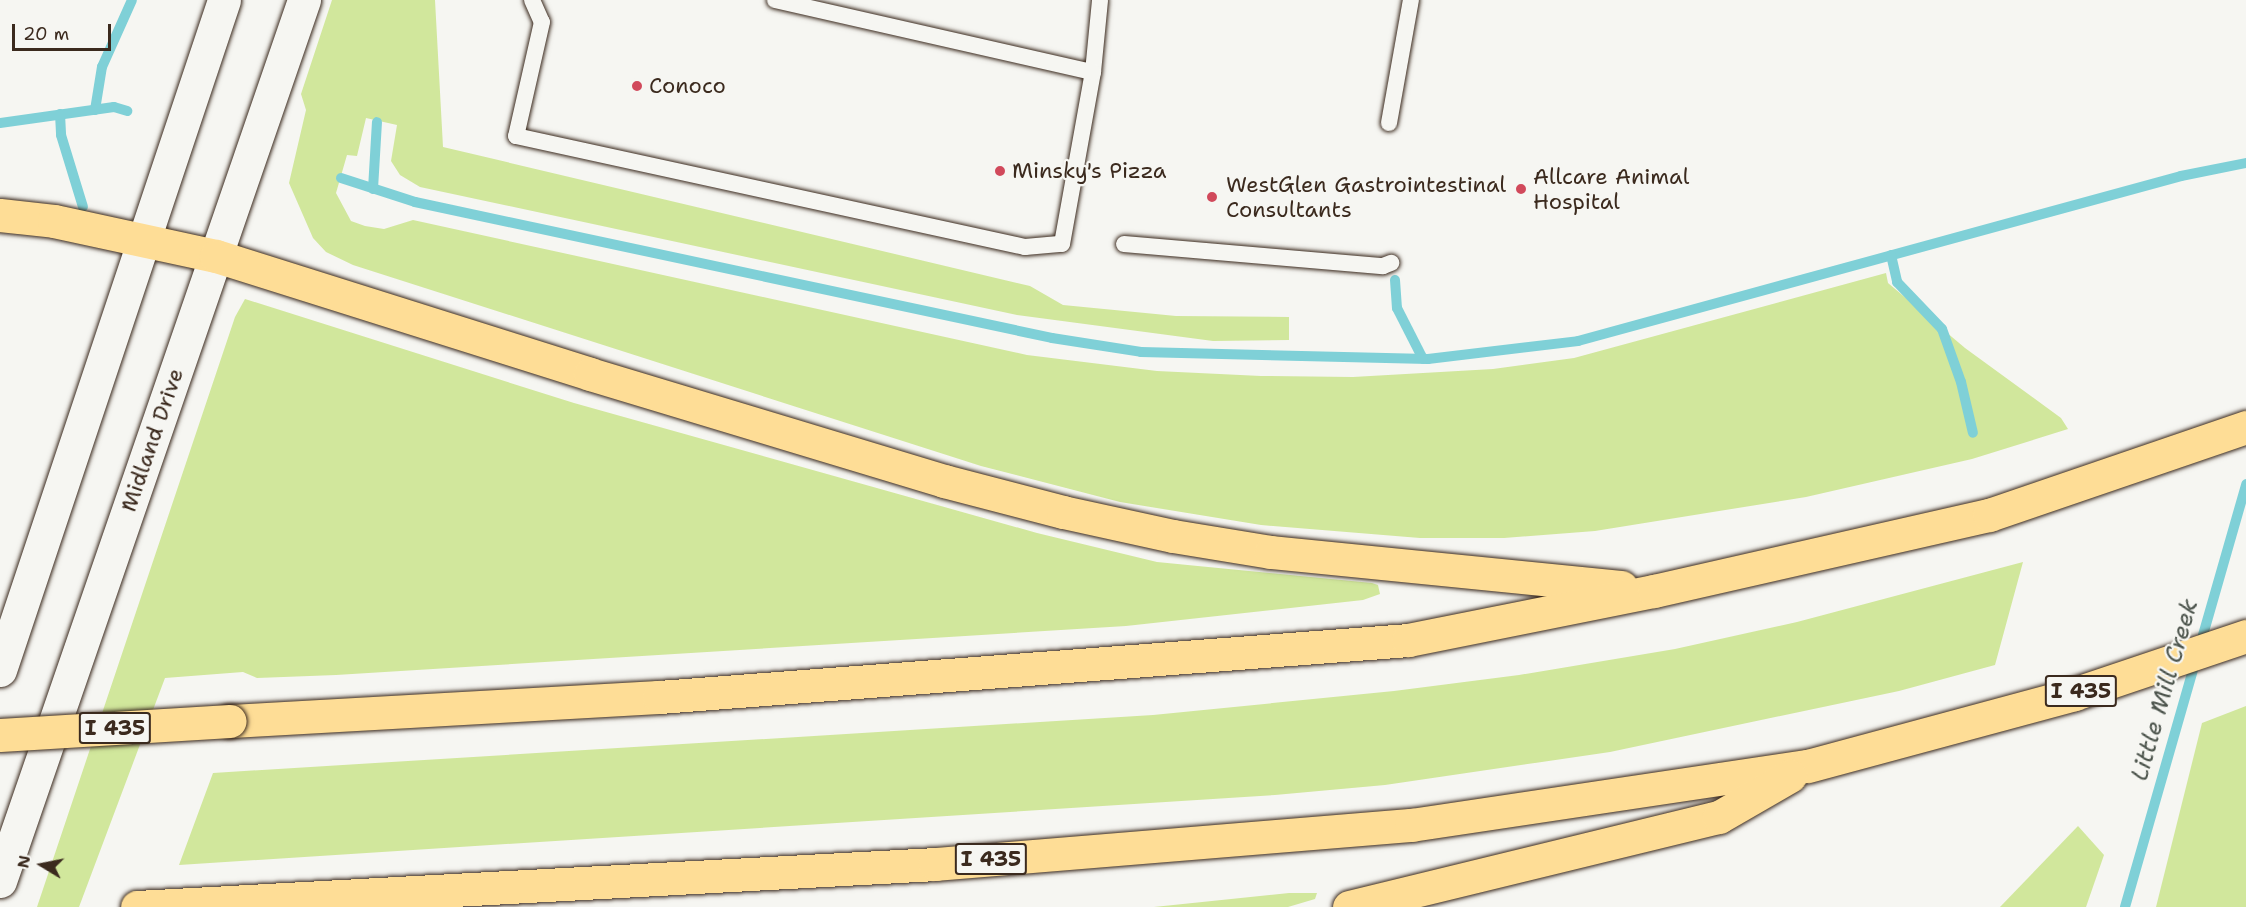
<!DOCTYPE html>
<html>
<head>
<meta charset="utf-8">
<style>
	body { margin:0 }
	#map { position:relative; width:2246px; height:907px; overflow:hidden; background:#f6f6f2; font-family:"Shantell Sans",sans-serif }
	div>[style] { position:absolute }
	[style*='--x'] { left:calc(var(--x)*1px); top:calc(var(--y)*1px); width:calc(var(--w)*1px); rotate:calc(var(--a)*1deg) }
	.green>* { inset:0; background:#d1e79c }
	.stream>* { height:10px; margin:-5px; padding:0 5px; transform-origin:5px; border-radius:5px; background:#7fd0d7 }
	.roads { filter:drop-shadow(0 0 2px #3b2a1e) drop-shadow(0 0 2px #3b2a1e) }
	.lane>* { height:16px; margin:-8px; padding:0 8px; transform-origin:8px; border-radius:8px; background:#f6f6f2 }
	.secondary>* { height:33px; margin:-16.5px; padding:0 16.5px; transform-origin:16.5px; border-radius:16.5px; background:#f6f6f2 }
	.highway>* { height:33px; margin:-16.5px; padding:0 16.5px; transform-origin:16.5px; border-radius:16.5px; background:#fedd96 }
	.bridges { filter:drop-shadow(0 0 2px #3b2a1e) drop-shadow(0 0 2px #3b2a1e) }
	.highway-bridge>* { height:33px; margin:-16.5px; padding:0 16.5px; transform-origin:16.5px; border-radius:16.5px; background:#fedd96 }
	.dots>* { width:16px; height:16px; translate:-50% -50%; box-sizing:border-box; border:3px solid #f6f6f2; border-radius:50% }
	span { translate:-50% -50%; white-space:nowrap; text-align:center; line-height:1.15; -webkit-text-stroke:4.5px #f6f6f2; paint-order:stroke }
	.shield-label span { padding:2px 4px; background:#f6f6f2; border:2px solid; border-radius:4px; -webkit-text-stroke-width:0 }
	.shield-label { font-size:21px; color:#3b2a1e; font-weight:700 }
	.poi-label { font-size:22px; color:#3b2a1e }
	.left { translate:0 -50%; text-align:left }
	.street-label { font-size:22px; color:#3b2a1e }
	.water-label { font-size:24px; color:#4c544c; font-style:italic }
	.north { position:absolute; left:12px; top:835px; width:60px; height:60px; -webkit-text-stroke:4px #f6f6f2; paint-order:stroke; rotate:280deg; font-size:16px; font-weight:700; line-height:24px; text-align:center; color:#3b2a1e }
	.north::after { content:''; display:block; margin:auto; width:21px; height:27px; background:#3b2a1e; clip-path:polygon(50% 0,100% 100%,50% 72%,0 100%) }
	.scale { position:absolute; left:12px; top:24px; width:99px; height:27px; box-sizing:border-box; border:3px solid #3b2a1e; border-top:0; padding-left:8px; font-size:18px; line-height:21px; white-space:nowrap; color:#3b2a1e; -webkit-text-stroke:4px #f6f6f2; paint-order:stroke }
</style>
</head>
<body>
<div id="map">
	<div class="green">
		<i style="clip-path:polygon(332px 0,435px 0,443px 147px,1030px 286px,1063px 305px,1176px 316px,1289px 317px,1289px 340px,1213px 341px,1017px 315px,420px 187px,400px 175px,391px 161px,397px 125px,366px 118px,357px 156px,347px 155px,336px 193px,351px 221px,365px 226px,384px 229px,413px 220px,1027px 355px,1157px 371px,1261px 376px,1353px 377px,1493px 369px,1574px 358px,1886px 273px,1888px 283px,1965px 348px,2061px 418px,2068px 429px,1972px 459px,1806px 497px,1595px 531px,1504px 538px,1420px 538px,1261px 525px,1120px 502px,981px 466px,353px 265px,326px 252px,313px 238px,289px 183px,306px 110px,301px 94px)"></i>
		<i style="clip-path:polygon(245px 299px,574px 403px,1037px 533px,1157px 562px,1372px 583px,1378px 585px,1380px 594px,1363px 600px,1126px 626px,336px 675px,257px 678px,243px 672px,165px 678px,79px 907px,37px 907px,235px 317px)"></i>
		<i style="clip-path:polygon(2023px 562px,1995px 665px,1899px 691px,1610px 752px,1385px 785px,1275px 795px,179px 865px,213px 773px,1153px 715px,1394px 691px,1519px 675px,1675px 649px,1797px 622px)"></i>
		<i style="clip-path:polygon(2246px 706px,2246px 907px,2156px 907px,2202px 723px)"></i>
		<i style="clip-path:polygon(2078px 826px,2104px 855px,2086px 907px,2000px 907px)"></i>
		<i style="clip-path:polygon(1289px 893px,1317px 893px,1315px 899px,1288px 907px,1154px 907px)"></i>
	</div>
	<div class="stream">
		<i style="--x:95;--y:110;--w:44;--a:-80.8"></i>
		<i style="--x:102;--y:67;--w:73;--a:-65.9"></i>
		<i style="--x:60;--y:114;--w:21;--a:87"></i>
		<i style="--x:61;--y:135;--w:75;--a:73"></i>
		<i style="--x:0;--y:123;--w:115;--a:-8"></i>
		<i style="--x:114;--y:107;--w:14;--a:17"></i>
		<i style="--x:341;--y:178;--w:78;--a:18"></i>
		<i style="--x:415;--y:202;--w:651;--a:12.05"></i>
		<i style="--x:1052;--y:338;--w:90;--a:8.9"></i>
		<i style="--x:1141;--y:352;--w:287;--a:1.4"></i>
		<i style="--x:1428;--y:359;--w:151;--a:-6.8"></i>
		<i style="--x:1578;--y:341;--w:625;--a:-15.3"></i>
		<i style="--x:2181;--y:176;--w:66;--a:-11.3"></i>
		<i style="--x:373;--y:189;--w:67;--a:-86.6"></i>
		<i style="--x:1891;--y:255;--w:28;--a:77"></i>
		<i style="--x:1897;--y:282;--w:65;--a:46.2"></i>
		<i style="--x:1942;--y:329;--w:56;--a:70.3"></i>
		<i style="--x:1961;--y:382;--w:52;--a:76.8"></i>
		<i style="--x:1395;--y:280;--w:28;--a:86"></i>
		<i style="--x:1397;--y:308;--w:57;--a:63"></i>
		<i style="--x:2125;--y:907;--w:440;--a:-74"></i>
	</div>
	<div class="roads">
		<div class="lane">
			<i style="--x:532;--y:0;--w:24;--a:66"></i>
			<i style="--x:542;--y:22;--w:117;--a:102.8"></i>
			<i style="--x:516;--y:136;--w:521;--a:12.3"></i>
			<i style="--x:1025;--y:247;--w:37;--a:-5"></i>
			<i style="--x:1062;--y:244;--w:175;--a:-79.8"></i>
			<i style="--x:1093;--y:72;--w:72;--a:-84.4"></i>
			<i style="--x:775;--y:0;--w:326;--a:12.8"></i>
			<i style="--x:1389;--y:123;--w:125;--a:-79.9"></i>
			<i style="--x:1124;--y:244;--w:260;--a:4.9"></i>
			<i style="--x:1383;--y:266;--w:9;--a:-21"></i>
		</div>
		<div class="secondary">
			<i style="--x:0;--y:670;--w:706;--a:-71.51"></i>
			<i style="--x:0;--y:881;--w:932;--a:-70.96"></i>
		</div>
		<div class="highway">
			<i style="--x:0;--y:215;--w:54;--a:6.3"></i>
			<i style="--x:54;--y:221;--w:166;--a:12.2"></i>
			<i style="--x:216;--y:256;--w:392;--a:17.5"></i>
			<i style="--x:590;--y:374;--w:370;--a:16.8"></i>
			<i style="--x:944;--y:481;--w:123;--a:14.6"></i>
			<i style="--x:1063;--y:512;--w:113;--a:12.3"></i>
			<i style="--x:1173;--y:536;--w:99;--a:9.3"></i>
			<i style="--x:1271;--y:552;--w:352;--a:5.7"></i>
			<i style="--x:230;--y:721;--w:430;--a:-3.2"></i>
			<i style="--x:659;--y:697;--w:751;--a:-4.35"></i>
			<i style="--x:1408;--y:640;--w:251;--a:-11.3"></i>
			<i style="--x:1654;--y:591;--w:344;--a:-12.8"></i>
			<i style="--x:1989;--y:515;--w:272;--a:-18.9"></i>
			<i style="--x:137;--y:907;--w:799;--a:-3.08"></i>
			<i style="--x:935;--y:864;--w:478;--a:-4.7"></i>
			<i style="--x:1411;--y:825;--w:401;--a:-8.5"></i>
			<i style="--x:1808;--y:766;--w:276;--a:-15.1"></i>
			<i style="--x:2074;--y:694;--w:182;--a:-18.6"></i>
			<i style="--x:1349;--y:907;--w:381;--a:-13.7"></i>
			<i style="--x:1719;--y:817;--w:82;--a:-30"></i>
		</div>
	</div>
	<div class="bridges">
		<div class="highway-bridge">
			<i style="--x:0;--y:735;--w:230;--a:-3.5"></i>
		</div>
	</div>
	<div class="dots">
		<i style="left:637px;top:86px;background:#d1495b"></i>
		<i style="left:1000px;top:171px;background:#d1495b"></i>
		<i style="left:1521px;top:189px;background:#d1495b"></i>
		<i style="left:1212px;top:197px;background:#d1495b"></i>
	</div>
	<div class="shield-label">
		<span style="left:2081px;top:691px">I 435</span>
		<span style="left:115px;top:728px">I 435</span>
		<span style="left:991px;top:859px">I 435</span>
	</div>
	<div class="poi-label">
		<span class="left" style="left:649px;top:86px">Conoco</span>
		<span class="left" style="left:1012px;top:171px">Minsky's Pizza</span>
		<span class="left" style="left:1533px;top:189px">Allcare Animal<br>Hospital</span>
		<span class="left" style="left:1226px;top:197px">WestGlen Gastrointestinal<br>Consultants</span>
	</div>
	<div class="street-label">
		<span style="left:152px;top:440px;rotate:-71deg">Midland Drive</span>
	</div>
	<div class="water-label">
		<span style="left:2165px;top:690px;rotate:-74deg">Little Mill Creek</span>
	</div>
	<div class="north">N</div>
	<div class="scale">20 m</div>
</div>
</body>
</html>
